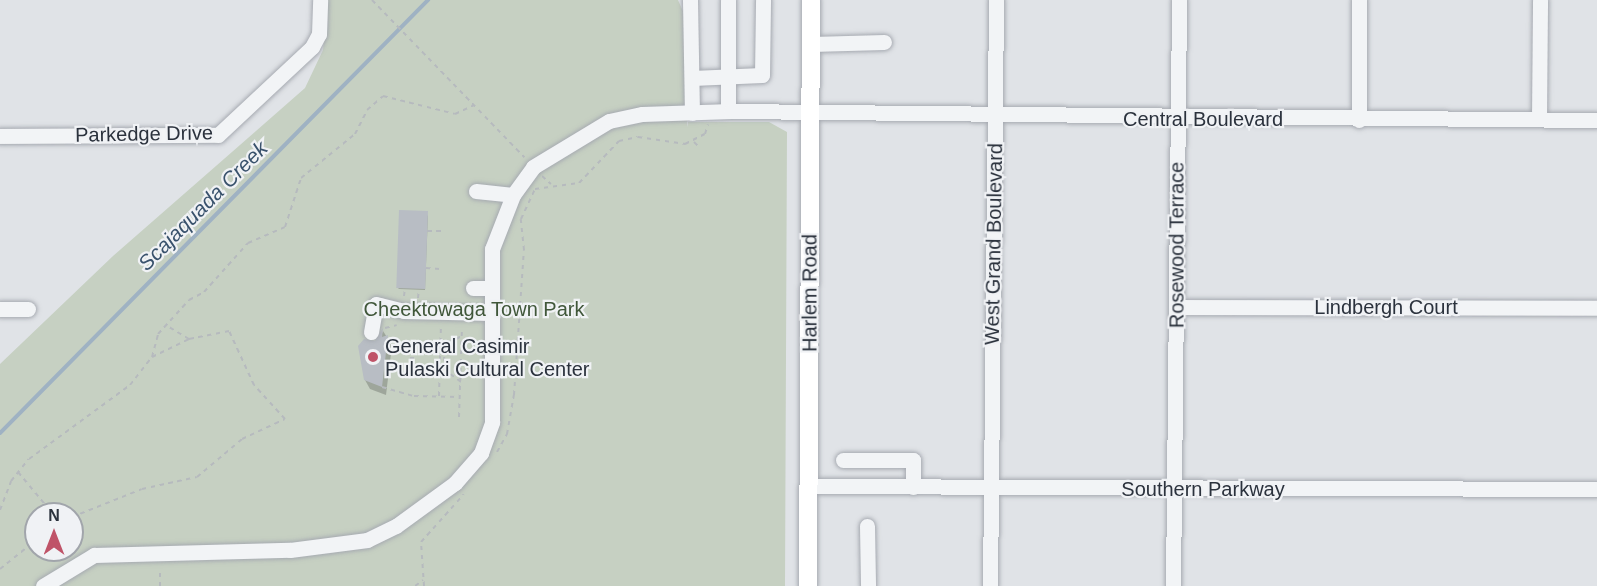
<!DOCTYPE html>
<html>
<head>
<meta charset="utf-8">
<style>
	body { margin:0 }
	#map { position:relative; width:1597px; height:586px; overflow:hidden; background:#e0e3e7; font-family:Arial,sans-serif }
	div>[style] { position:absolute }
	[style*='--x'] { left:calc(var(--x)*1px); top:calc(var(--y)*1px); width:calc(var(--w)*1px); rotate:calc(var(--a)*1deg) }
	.green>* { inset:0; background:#c6d0c2 }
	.shadow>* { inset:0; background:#0003 }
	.stream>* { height:4px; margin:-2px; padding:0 2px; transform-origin:2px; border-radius:2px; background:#9fb2c3 }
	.building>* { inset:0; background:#b8bdc4; transform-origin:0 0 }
	.path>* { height:2px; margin-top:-1px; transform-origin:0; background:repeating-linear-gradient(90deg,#b6babe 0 4.5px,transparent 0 9px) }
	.roads { filter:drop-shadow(0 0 2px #a6aab1) drop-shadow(0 0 2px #a6aab1) }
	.minor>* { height:15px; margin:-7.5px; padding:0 7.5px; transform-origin:7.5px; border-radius:7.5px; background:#f2f4f6 }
	.major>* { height:18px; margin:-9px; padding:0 9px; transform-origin:9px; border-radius:9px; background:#fff }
	.dots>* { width:16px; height:16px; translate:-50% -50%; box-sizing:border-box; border:3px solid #f0f2f5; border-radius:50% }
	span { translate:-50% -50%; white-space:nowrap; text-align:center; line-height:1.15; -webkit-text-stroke:4.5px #f0f2f5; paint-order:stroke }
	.street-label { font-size:20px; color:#2b323d }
	.park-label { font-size:20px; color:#40573a }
	.poi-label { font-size:20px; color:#2b323d }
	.left { translate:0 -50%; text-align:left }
	.water-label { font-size:21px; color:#39526c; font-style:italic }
	.north { position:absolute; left:24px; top:502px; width:60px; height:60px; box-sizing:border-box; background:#f0f2f5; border:2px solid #a1a5ab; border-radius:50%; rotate:0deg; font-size:16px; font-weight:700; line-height:24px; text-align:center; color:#2b323d }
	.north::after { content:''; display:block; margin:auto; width:21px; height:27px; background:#bf5368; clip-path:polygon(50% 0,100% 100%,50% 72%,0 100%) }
</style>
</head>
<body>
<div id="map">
	<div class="green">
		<i style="clip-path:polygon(evenodd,328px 0,678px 0,686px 18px,687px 127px,688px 122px,769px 122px,787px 132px,785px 586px,0 586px,0 364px,113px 256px,305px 88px,323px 50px,328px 0,36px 514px,72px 514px,72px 550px,36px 550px,36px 514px)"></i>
	</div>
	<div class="shadow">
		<i style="clip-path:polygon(428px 214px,425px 290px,399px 289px,398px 288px)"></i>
		<i style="clip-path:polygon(383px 331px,392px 345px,386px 395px,370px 389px,365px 380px)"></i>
	</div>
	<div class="stream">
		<i style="--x:0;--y:433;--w:609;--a:-45.33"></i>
	</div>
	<div class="building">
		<i style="left:399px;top:210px;width:29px;height:78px;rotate:2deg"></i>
		<i style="clip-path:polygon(383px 328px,382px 337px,388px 335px,382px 387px,364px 380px,358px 346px,364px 339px,375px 341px)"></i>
	</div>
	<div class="path">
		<i style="--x:372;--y:0;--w:219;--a:45.9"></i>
		<i style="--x:694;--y:142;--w:8;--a:45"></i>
		<i style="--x:542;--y:176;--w:12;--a:42"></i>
		<i style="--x:427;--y:231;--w:15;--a:0"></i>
		<i style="--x:426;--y:268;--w:14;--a:4"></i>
		<i style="--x:404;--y:296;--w:8;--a:-83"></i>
		<i style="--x:418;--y:298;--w:9;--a:-84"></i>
		<i style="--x:507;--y:312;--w:12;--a:-9"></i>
		<i style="--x:385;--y:328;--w:12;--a:-14"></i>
		<i style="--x:152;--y:357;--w:41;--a:-25.9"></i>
		<i style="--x:410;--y:358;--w:4;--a:0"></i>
		<i style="--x:461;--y:382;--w:20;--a:-143"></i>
		<i style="--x:445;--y:370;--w:15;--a:-94"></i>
		<i style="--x:444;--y:355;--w:13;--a:-72"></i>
		<i style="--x:448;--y:343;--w:16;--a:-27"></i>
		<i style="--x:382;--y:387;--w:33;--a:16"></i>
		<i style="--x:414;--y:396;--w:46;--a:1.2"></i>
		<i style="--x:439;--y:396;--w:72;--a:-88.4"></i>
		<i style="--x:459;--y:417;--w:90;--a:-88.1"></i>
		<i style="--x:497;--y:452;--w:21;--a:-61"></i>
		<i style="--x:507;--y:434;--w:40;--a:-80"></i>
		<i style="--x:514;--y:395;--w:145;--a:-86.1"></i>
		<i style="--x:524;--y:250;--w:31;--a:-96"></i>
		<i style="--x:521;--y:219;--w:33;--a:-65"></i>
		<i style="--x:535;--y:189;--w:44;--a:-7.8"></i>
		<i style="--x:579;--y:183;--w:58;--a:-46.4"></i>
		<i style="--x:619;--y:141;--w:19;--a:-12"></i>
		<i style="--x:638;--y:137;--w:48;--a:8.5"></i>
		<i style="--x:685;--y:144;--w:22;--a:-27"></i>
		<i style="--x:705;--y:134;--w:10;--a:-73"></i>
		<i style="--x:18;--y:472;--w:55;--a:50.2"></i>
		<i style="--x:0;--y:510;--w:31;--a:-69"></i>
		<i style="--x:11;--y:481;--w:28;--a:-51"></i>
		<i style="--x:29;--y:459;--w:125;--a:-36.2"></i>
		<i style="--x:130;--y:385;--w:36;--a:-52"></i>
		<i style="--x:152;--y:357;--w:24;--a:-75"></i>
		<i style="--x:158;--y:334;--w:46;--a:-47.6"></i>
		<i style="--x:189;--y:300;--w:17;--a:-28"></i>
		<i style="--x:204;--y:292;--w:66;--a:-48.1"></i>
		<i style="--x:248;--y:243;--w:40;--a:-23.4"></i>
		<i style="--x:285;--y:227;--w:52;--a:-71.9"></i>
		<i style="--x:301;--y:178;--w:70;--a:-39.2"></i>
		<i style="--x:355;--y:134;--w:27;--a:-63"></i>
		<i style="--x:367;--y:110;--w:21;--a:-41"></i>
		<i style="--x:383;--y:96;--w:74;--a:14"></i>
		<i style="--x:455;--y:114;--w:21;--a:-25"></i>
		<i style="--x:72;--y:517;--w:75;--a:-21.8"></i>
		<i style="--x:142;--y:489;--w:56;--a:-12.3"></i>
		<i style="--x:197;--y:477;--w:59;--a:-40.2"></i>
		<i style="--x:242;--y:439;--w:47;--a:-24.9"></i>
		<i style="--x:285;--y:419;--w:46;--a:-132.4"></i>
		<i style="--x:254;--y:385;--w:60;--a:-114.8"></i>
		<i style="--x:229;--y:331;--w:41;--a:168.7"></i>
		<i style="--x:189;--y:339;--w:27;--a:-149"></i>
		<i style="--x:0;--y:569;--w:46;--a:-38.9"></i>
		<i style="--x:160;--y:586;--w:18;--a:-90"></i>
		<i style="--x:415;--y:586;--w:10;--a:-37"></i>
		<i style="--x:424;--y:586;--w:44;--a:-93.9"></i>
		<i style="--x:421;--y:542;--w:64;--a:-48.1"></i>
	</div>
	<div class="roads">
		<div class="minor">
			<i style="--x:690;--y:0;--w:113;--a:89"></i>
			<i style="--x:811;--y:44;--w:73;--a:-1.6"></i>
			<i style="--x:692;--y:78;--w:70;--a:-2.5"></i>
			<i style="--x:762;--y:75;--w:75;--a:-89.2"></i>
			<i style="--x:728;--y:111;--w:111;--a:-90"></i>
			<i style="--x:1539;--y:119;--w:119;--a:-89.5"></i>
			<i style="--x:1359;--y:120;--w:120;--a:-90"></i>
			<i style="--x:0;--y:136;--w:218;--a:-0.3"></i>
			<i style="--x:218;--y:135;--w:129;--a:-43.1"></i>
			<i style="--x:312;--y:47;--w:15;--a:-62"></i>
			<i style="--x:319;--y:34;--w:34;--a:-88"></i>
			<i style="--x:476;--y:191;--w:37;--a:6"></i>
			<i style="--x:473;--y:288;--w:17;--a:0"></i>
			<i style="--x:1176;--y:307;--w:421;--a:0.1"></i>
			<i style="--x:0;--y:309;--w:28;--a:0"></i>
			<i style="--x:371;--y:332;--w:28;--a:-80"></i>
			<i style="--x:376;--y:304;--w:29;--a:14"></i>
			<i style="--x:404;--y:311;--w:87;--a:1.3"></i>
			<i style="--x:843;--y:460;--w:70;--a:0"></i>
			<i style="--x:913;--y:460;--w:27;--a:90"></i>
			<i style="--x:809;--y:486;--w:788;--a:0.22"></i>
			<i style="--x:867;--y:526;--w:60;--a:89"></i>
			<i style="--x:43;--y:586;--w:60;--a:-31.3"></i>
			<i style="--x:94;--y:555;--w:196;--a:-1.5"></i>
			<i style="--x:290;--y:550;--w:78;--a:-7.4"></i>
			<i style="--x:367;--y:540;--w:32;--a:-26"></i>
			<i style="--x:396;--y:526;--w:73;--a:-36.1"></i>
			<i style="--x:455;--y:483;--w:40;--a:-49"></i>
			<i style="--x:481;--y:453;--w:33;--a:-70"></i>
			<i style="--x:492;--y:422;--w:173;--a:-90"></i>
			<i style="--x:492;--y:249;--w:58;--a:-68.7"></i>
			<i style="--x:513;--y:195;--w:34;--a:-54"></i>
			<i style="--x:533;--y:167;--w:89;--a:-31.2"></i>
			<i style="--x:609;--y:121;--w:34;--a:-12"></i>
			<i style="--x:642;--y:114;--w:89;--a:-1.9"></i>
			<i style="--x:731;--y:111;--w:866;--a:0.6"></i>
			<i style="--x:990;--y:586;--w:586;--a:-89.41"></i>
			<i style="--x:1173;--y:586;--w:586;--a:-89.41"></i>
		</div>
		<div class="major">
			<i style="--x:808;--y:586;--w:586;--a:-89.71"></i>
		</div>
	</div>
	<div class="dots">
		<i style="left:373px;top:357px;background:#bf5368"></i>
	</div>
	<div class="street-label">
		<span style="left:1203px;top:119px">Central Boulevard</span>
		<span style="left:144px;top:134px;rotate:-1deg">Parkedge Drive</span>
		<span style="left:994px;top:244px;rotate:-89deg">West Grand Boulevard</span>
		<span style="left:1177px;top:245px;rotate:-90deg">Rosewood Terrace</span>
		<span style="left:810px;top:293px;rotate:-90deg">Harlem Road</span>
		<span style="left:1386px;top:307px">Lindbergh Court</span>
		<span style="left:1203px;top:489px">Southern Parkway</span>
	</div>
	<div class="park-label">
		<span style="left:474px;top:309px">Cheektowaga Town Park</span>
	</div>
	<div class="poi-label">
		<span class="left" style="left:385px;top:358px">General Casimir<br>Pulaski Cultural Center</span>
	</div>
	<div class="water-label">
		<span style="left:203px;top:206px;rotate:-45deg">Scajaquada Creek</span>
	</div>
	<div class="north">N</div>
</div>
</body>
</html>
